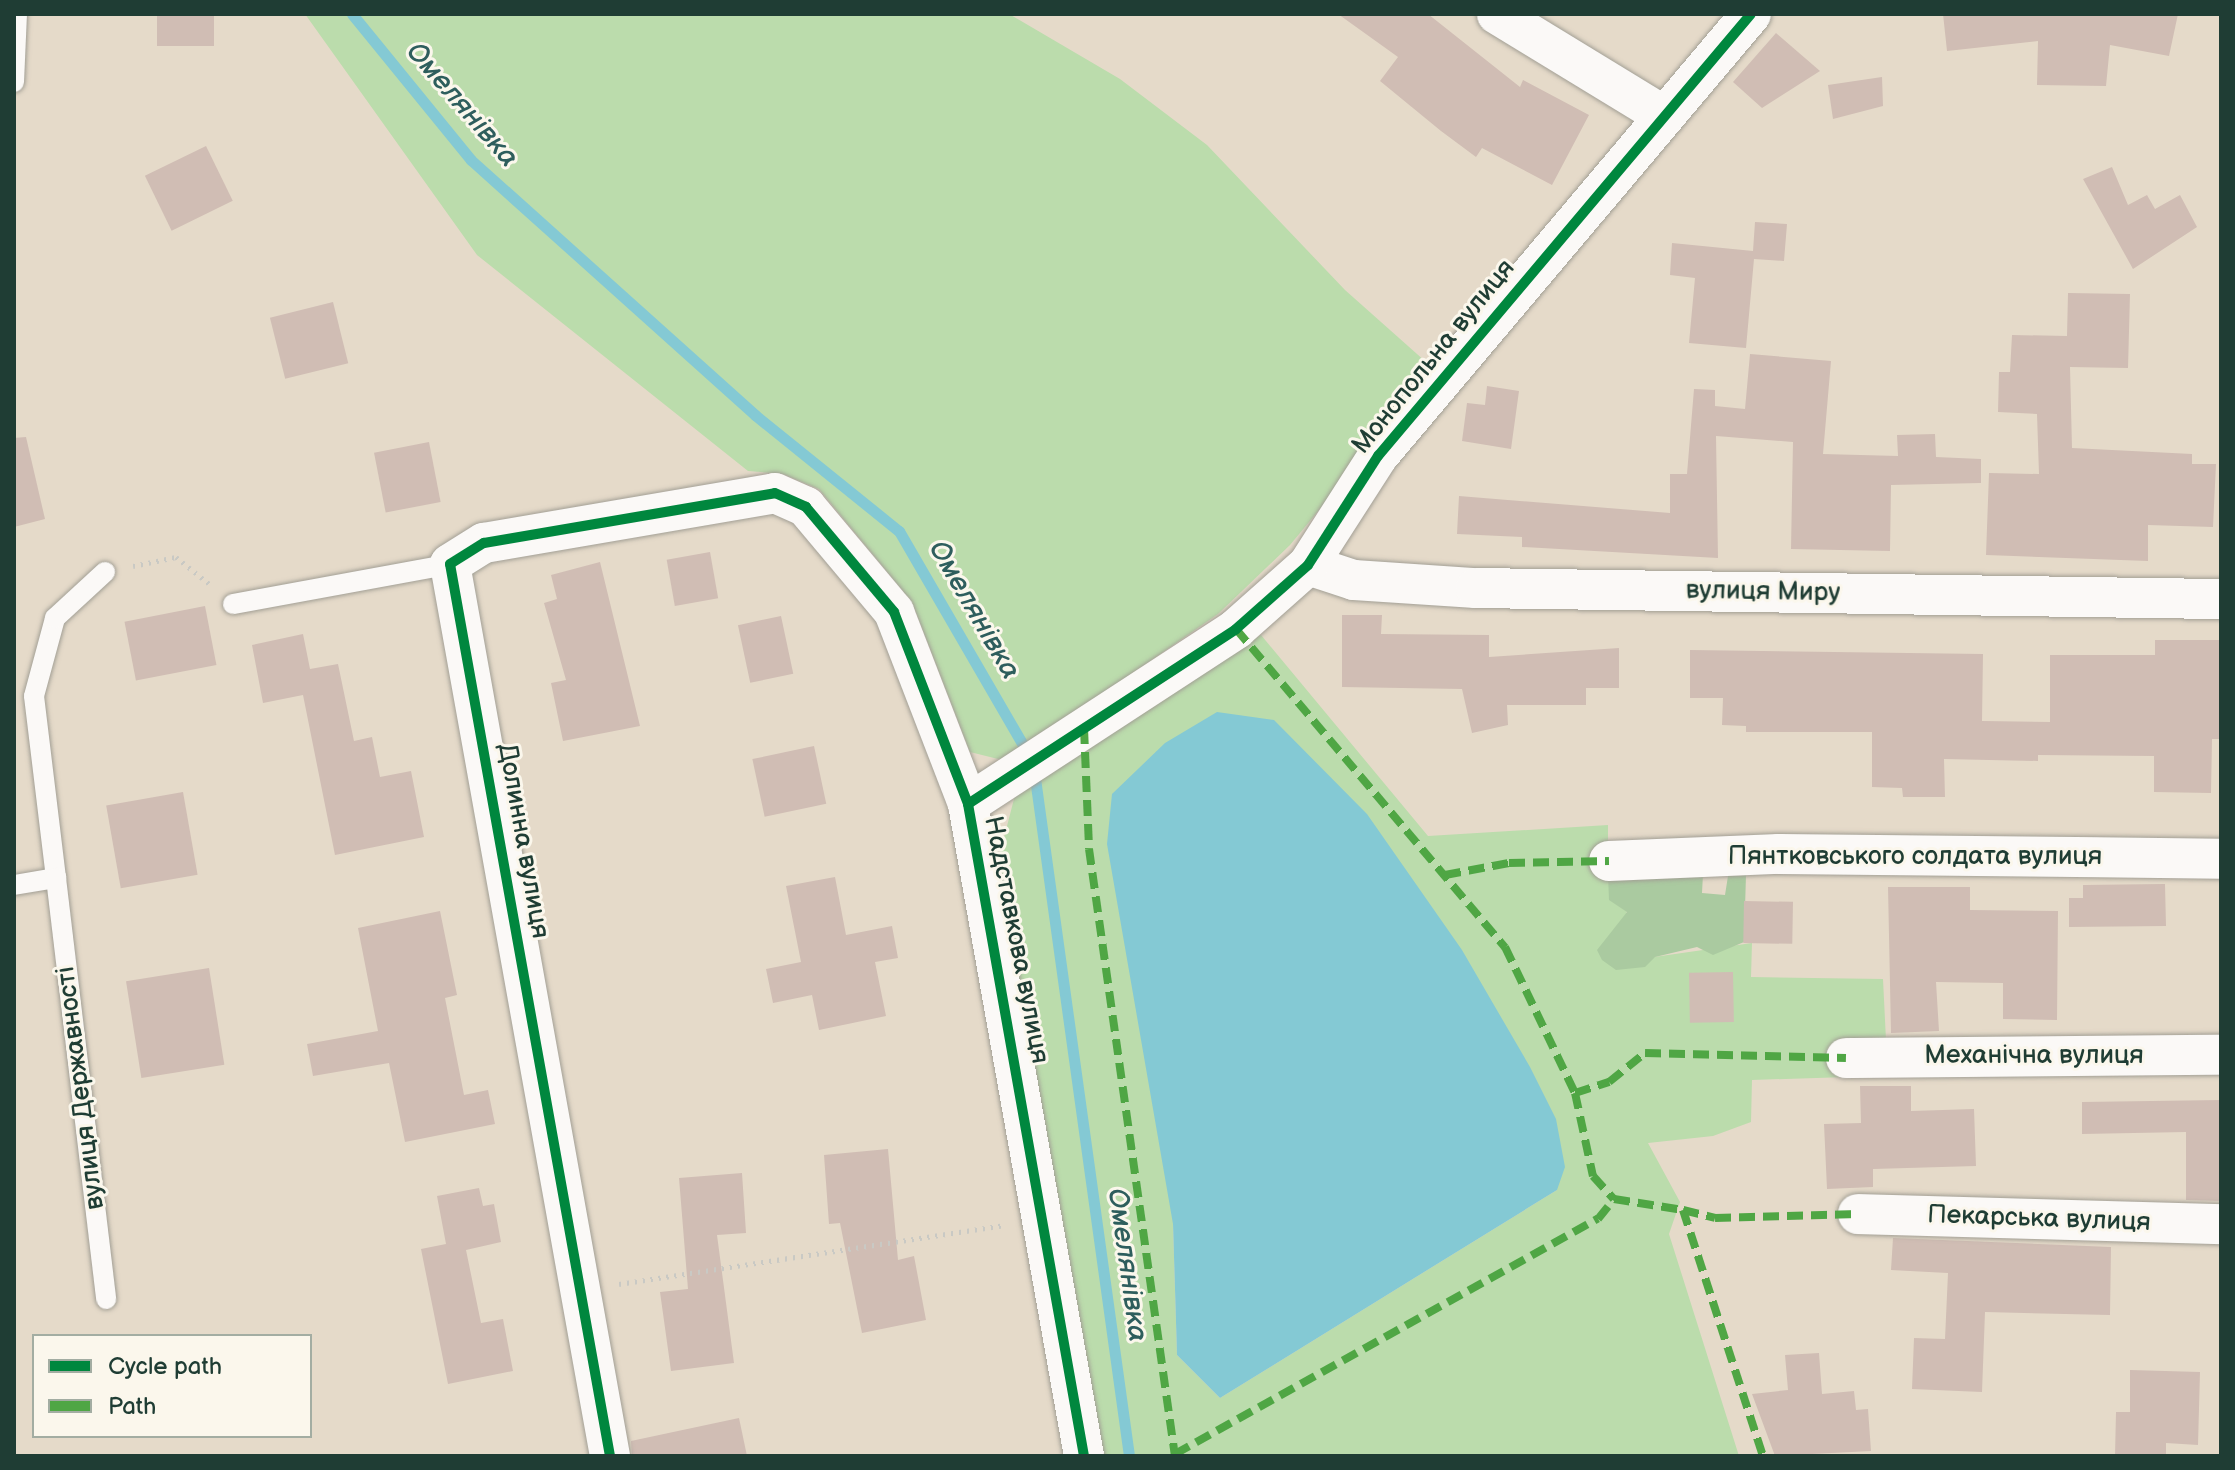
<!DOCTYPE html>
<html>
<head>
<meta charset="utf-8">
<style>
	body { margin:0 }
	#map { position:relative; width:2235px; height:1470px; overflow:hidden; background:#e5dac9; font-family:"Balsamiq Sans",sans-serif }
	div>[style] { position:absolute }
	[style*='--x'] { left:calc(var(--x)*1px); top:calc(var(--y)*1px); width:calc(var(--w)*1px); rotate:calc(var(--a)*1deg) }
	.green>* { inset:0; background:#bbdcac }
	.forest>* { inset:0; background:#aacaa0 }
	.water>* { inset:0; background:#84c9d4 }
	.stream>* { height:11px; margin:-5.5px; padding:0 5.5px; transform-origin:5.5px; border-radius:5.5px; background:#84c9d4 }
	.building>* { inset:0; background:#d0bdb4; transform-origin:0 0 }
	.path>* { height:5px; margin-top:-2.5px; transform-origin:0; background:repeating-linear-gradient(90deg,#c9c9c4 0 2px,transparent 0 8px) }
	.roads { filter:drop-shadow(0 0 2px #a29f95) drop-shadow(0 0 2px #a29f95) }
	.lane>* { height:20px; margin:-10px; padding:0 10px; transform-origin:10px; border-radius:10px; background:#fbf9f7 }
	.street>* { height:40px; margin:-20px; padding:0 20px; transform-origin:20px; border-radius:20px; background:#fbf9f7 }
	.quiet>* { height:8px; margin-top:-4px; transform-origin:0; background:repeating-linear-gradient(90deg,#4fa644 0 16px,transparent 0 24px) }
	.cycleway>* { height:10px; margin:-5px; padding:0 5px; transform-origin:5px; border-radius:5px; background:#00873e }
	span { translate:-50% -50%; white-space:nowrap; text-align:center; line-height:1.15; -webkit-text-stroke:6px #fbf7ec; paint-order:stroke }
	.street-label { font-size:26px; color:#1f3d34 }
	.water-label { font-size:28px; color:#2e5e5d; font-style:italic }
	.frame { position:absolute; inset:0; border:16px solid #1f3d34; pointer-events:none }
	.legend { position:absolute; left:32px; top:1334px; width:280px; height:104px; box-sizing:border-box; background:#fbf7ec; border:2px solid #a3ada2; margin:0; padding:10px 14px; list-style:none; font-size:24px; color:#1f3d34 }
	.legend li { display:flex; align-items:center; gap:16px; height:40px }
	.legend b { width:40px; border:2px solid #a3ada2 }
</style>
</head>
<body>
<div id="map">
	<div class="green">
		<i style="clip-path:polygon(305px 14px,1009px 14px,1120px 79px,1207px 145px,1345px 290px,1435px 370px,1290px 545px,1218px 614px,1006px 761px,970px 752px,912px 602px,819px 489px,783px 474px,748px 471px,477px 255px)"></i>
		<i style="clip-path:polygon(evenodd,1261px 635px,1428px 836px,1608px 825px,1608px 875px,1627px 911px,1623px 923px,1654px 957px,1752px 943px,1751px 977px,1883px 979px,1886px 1040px,1847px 1077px,1752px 1080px,1751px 1122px,1713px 1136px,1648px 1143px,1680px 1202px,1669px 1234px,1739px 1456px,1103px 1456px,998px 861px,1015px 795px,1261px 635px,1557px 1190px,1220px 1398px,1177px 1355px,1173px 1224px,1557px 1190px)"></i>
	</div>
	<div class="forest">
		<i style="clip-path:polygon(1703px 874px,1702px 893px,1725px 895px,1728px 876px,1746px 875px,1744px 942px,1713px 955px,1697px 947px,1655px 957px,1645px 967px,1616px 970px,1602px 960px,1597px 950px,1627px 912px,1609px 900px,1608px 875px)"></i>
	</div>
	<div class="water">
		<i style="clip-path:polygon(1217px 712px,1274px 720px,1367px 814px,1462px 950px,1530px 1067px,1556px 1119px,1565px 1167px,1557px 1190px,1220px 1398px,1177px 1355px,1173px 1224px,1107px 844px,1112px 794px,1165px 743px)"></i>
	</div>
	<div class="stream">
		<i style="--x:352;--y:14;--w:188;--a:50.8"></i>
		<i style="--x:471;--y:160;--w:382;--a:41.9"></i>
		<i style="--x:755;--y:415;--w:185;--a:38.9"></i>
		<i style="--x:899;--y:531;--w:259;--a:59.9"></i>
		<i style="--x:1034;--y:771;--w:692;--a:82.1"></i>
	</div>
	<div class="building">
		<i style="left:157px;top:14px;width:57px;height:32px"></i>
		<i style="clip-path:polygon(1338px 14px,1428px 14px,1520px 87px,1523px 80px,1589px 115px,1552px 185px,1482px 148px,1476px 157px,1441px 131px,1380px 81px,1398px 57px)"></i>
		<i style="clip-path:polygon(1943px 14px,2178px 14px,2169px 56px,2110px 45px,2106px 86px,2037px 85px,2038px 41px,1947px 51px)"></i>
		<i style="clip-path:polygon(1776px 33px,1820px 71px,1762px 108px,1733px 82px)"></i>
		<i style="clip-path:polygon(1882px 77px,1883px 106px,1833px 119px,1828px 85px)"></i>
		<i style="left:206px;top:146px;width:61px;height:68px;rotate:64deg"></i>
		<i style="clip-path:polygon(2112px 167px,2128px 205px,2147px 195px,2155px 209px,2180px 195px,2197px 227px,2133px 269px,2083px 179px)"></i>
		<i style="clip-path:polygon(1755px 222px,1787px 224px,1784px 261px,1754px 259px,1746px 348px,1689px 343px,1695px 278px,1670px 275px,1672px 243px,1753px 251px)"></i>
		<i style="clip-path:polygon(2068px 293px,2130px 294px,2128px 368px,2070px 367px,2072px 448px,2192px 454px,2192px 464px,2216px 464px,2213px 527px,2148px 525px,2148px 561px,1986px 555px,1989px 473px,2039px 474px,2037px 414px,1998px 412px,1999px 372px,2010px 372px,2012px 335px,2067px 336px)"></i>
		<i style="left:333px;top:302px;width:63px;height:65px;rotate:76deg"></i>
		<i style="clip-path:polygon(1750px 354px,1831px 361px,1823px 454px,1898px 456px,1897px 435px,1935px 434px,1936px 457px,1981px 459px,1981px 483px,1891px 485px,1890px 551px,1791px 549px,1793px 442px,1716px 436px,1718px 558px,1522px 547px,1522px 537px,1457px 534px,1459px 496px,1670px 513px,1670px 474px,1687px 474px,1694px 389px,1715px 390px,1715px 406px,1745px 409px)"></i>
		<i style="clip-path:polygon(1487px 386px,1519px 391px,1511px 449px,1462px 441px,1467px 403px,1485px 405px)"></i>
		<i style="clip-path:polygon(26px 437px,45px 519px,14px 527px,14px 438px)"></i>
		<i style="left:429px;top:442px;width:61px;height:56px;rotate:79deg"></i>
		<i style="left:710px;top:552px;width:47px;height:44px;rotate:80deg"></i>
		<i style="clip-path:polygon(600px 562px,640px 726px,563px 741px,551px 683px,566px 680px,544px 603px,557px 599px,551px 575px)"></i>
		<i style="left:205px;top:606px;width:60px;height:82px;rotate:79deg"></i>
		<i style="clip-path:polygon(1342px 615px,1382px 615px,1381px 634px,1489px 635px,1489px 657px,1619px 648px,1619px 688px,1586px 688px,1586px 705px,1507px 705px,1508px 725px,1472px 733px,1462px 689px,1342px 687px)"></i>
		<i style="left:781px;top:616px;width:59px;height:44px;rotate:78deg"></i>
		<i style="clip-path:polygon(303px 634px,310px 669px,338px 664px,354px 741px,372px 737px,380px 777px,411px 771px,424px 837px,335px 855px,303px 695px,263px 703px,252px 645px)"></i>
		<i style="clip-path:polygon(2155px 640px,2221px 640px,2221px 739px,2212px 739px,2211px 793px,2154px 792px,2154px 756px,2038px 755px,2038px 761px,1944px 759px,1945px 797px,1903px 797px,1902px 788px,1872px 787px,1872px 732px,1746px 732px,1746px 726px,1722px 725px,1723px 698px,1690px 698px,1690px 650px,1983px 654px,1982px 721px,2050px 722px,2050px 655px,2155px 655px)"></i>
		<i style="left:814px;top:746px;width:59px;height:63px;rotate:78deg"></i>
		<i style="left:183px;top:792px;width:84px;height:78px;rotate:80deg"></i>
		<i style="clip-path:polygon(835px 877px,846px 935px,892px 926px,898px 958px,875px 962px,886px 1016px,819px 1030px,812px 995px,773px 1003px,766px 969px,801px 962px,786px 886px)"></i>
		<i style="clip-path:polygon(2165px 884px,2166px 926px,2069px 927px,2069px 898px,2083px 898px,2083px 885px)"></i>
		<i style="clip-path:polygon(1888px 887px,1970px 887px,1970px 910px,2058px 911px,2057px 1020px,2003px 1019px,2003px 983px,1936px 982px,1939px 1031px,1891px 1033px)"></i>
		<i style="left:1744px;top:901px;width:49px;height:42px;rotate:1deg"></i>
		<i style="clip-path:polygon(440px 911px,457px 995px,445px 998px,464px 1095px,488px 1090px,495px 1124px,405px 1142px,389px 1063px,313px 1076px,307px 1044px,378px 1031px,358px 928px)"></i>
		<i style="left:209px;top:968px;width:98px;height:84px;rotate:81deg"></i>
		<i style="left:1733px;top:972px;width:50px;height:44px;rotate:89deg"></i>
		<i style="clip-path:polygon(1860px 1086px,1911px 1086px,1911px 1111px,1974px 1109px,1976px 1166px,1873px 1169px,1873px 1187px,1827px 1189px,1824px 1124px,1861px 1123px)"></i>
		<i style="clip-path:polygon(2221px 1100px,2221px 1201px,2186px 1200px,2186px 1132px,2082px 1134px,2082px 1102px)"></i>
		<i style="clip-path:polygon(888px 1149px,898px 1260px,914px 1256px,926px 1320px,862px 1333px,840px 1223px,829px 1224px,824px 1155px)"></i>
		<i style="clip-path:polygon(742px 1173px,746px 1233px,717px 1235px,734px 1363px,671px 1371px,660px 1292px,688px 1289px,679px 1178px)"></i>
		<i style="clip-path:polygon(479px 1188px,483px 1206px,494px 1204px,501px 1242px,466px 1250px,481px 1323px,503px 1319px,513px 1371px,448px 1384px,421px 1249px,446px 1244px,437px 1196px)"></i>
		<i style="clip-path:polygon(1893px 1238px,2111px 1247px,2110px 1315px,1985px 1312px,1982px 1392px,1912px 1389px,1914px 1338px,1945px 1339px,1948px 1273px,1891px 1270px)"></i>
		<i style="clip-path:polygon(1819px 1353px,1822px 1394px,1854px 1391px,1856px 1410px,1868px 1409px,1871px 1451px,1775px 1456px,1752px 1394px,1788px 1390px,1785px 1355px)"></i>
		<i style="clip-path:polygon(2130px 1370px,2200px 1372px,2198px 1445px,2166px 1443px,2166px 1456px,2115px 1456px,2116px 1412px,2130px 1412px)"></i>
		<i style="clip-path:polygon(739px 1418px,747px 1456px,632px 1456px,631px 1441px)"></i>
	</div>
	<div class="path">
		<i style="--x:133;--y:566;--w:44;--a:-11.8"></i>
		<i style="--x:176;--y:557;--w:46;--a:38.9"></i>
		<i style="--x:619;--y:1284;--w:389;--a:-8.7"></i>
	</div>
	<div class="roads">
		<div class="lane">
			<i style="--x:14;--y:82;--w:68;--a:-87.5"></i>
			<i style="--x:233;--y:604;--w:221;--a:-10.4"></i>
			<i style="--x:56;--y:878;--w:183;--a:-96.9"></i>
			<i style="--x:34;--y:696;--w:81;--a:-74.9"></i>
			<i style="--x:55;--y:618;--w:68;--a:-42.6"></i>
			<i style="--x:14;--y:885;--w:43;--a:-9.5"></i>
			<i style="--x:56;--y:878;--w:424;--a:83.2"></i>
		</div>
		<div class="street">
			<i style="--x:1497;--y:14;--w:196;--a:31.4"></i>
			<i style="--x:1308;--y:565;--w:48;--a:18.1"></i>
			<i style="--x:1354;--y:580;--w:122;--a:3.8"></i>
			<i style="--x:1476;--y:588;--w:745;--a:0.85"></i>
			<i style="--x:968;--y:804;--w:320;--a:-33.1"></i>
			<i style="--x:1236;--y:629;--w:96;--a:-41.6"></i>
			<i style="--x:1308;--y:565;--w:130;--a:-57.3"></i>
			<i style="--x:1378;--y:456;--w:578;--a:-49.84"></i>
			<i style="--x:1609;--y:861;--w:170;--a:-2.4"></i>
			<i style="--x:1779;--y:854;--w:442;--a:0.6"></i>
			<i style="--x:1846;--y:1058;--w:375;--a:-0.5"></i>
			<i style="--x:1858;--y:1214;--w:363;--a:1.6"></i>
			<i style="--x:610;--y:1456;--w:906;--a:-100.17"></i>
			<i style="--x:450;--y:564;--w:40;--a:-32"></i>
			<i style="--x:484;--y:543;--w:295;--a:-9.7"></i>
			<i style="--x:775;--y:493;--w:34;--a:24"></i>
			<i style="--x:806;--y:507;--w:137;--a:50"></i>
			<i style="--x:894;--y:612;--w:206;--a:68.9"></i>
			<i style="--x:968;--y:804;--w:662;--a:79.91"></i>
		</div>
	</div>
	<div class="quiet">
		<i style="--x:1236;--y:629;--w:417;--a:49.8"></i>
		<i style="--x:1505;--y:947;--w:162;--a:64.4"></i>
		<i style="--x:1575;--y:1093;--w:85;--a:77.8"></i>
		<i style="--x:1593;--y:1176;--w:31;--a:48"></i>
		<i style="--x:1614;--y:1199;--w:70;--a:9.1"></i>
		<i style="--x:1683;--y:1210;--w:259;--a:72"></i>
		<i style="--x:1084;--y:728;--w:121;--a:87.6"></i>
		<i style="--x:1089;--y:849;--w:613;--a:81.94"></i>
		<i style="--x:1445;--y:875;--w:65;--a:-10.6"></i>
		<i style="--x:1509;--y:863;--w:100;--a:-1.1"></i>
		<i style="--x:1575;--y:1093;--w:36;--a:-18"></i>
		<i style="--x:1609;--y:1082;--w:46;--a:-38.9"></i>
		<i style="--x:1645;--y:1053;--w:201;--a:1.4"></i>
		<i style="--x:1683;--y:1210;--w:33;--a:14"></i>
		<i style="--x:1715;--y:1218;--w:143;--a:-1.6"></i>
		<i style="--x:1175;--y:1454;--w:484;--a:-29.1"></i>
		<i style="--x:1598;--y:1219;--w:26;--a:-51"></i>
	</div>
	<div class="cycleway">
		<i style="--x:968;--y:804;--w:320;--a:-33.1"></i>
		<i style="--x:1236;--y:629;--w:96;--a:-41.6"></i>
		<i style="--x:1308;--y:565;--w:130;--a:-57.3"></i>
		<i style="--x:1378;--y:456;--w:578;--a:-49.84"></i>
		<i style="--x:610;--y:1456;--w:906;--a:-100.17"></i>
		<i style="--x:450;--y:564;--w:40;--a:-32"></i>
		<i style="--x:484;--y:543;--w:295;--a:-9.7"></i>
		<i style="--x:775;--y:493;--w:34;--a:24"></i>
		<i style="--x:806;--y:507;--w:137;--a:50"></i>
		<i style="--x:894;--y:612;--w:206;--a:68.9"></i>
		<i style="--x:968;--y:804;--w:662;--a:79.91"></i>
	</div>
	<div class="street-label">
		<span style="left:1434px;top:357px;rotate:-51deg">Монопольна вулиця</span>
		<span style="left:1763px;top:592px;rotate:1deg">вулиця Миру</span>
		<span style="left:523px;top:841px;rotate:80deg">Долинна вулиця</span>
		<span style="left:1915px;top:857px">Пянтковського солдата вулиця</span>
		<span style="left:1016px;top:940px;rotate:79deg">Надставкова вулиця</span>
		<span style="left:2034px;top:1056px">Механічна вулиця</span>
		<span style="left:81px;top:1088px;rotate:-97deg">вулиця Державності</span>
		<span style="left:2039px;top:1219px;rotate:2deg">Пекарська вулиця</span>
	</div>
	<div class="water-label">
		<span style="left:462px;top:105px;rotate:49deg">Омелянівка</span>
		<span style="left:974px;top:610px;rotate:60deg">Омелянівка</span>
		<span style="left:1127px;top:1265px;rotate:82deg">Омелянівка</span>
	</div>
	<div class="frame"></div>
	<ul class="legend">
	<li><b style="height:10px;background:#00873e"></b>Cycle path</li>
	<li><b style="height:10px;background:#4fa644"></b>Path</li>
	</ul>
</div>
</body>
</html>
